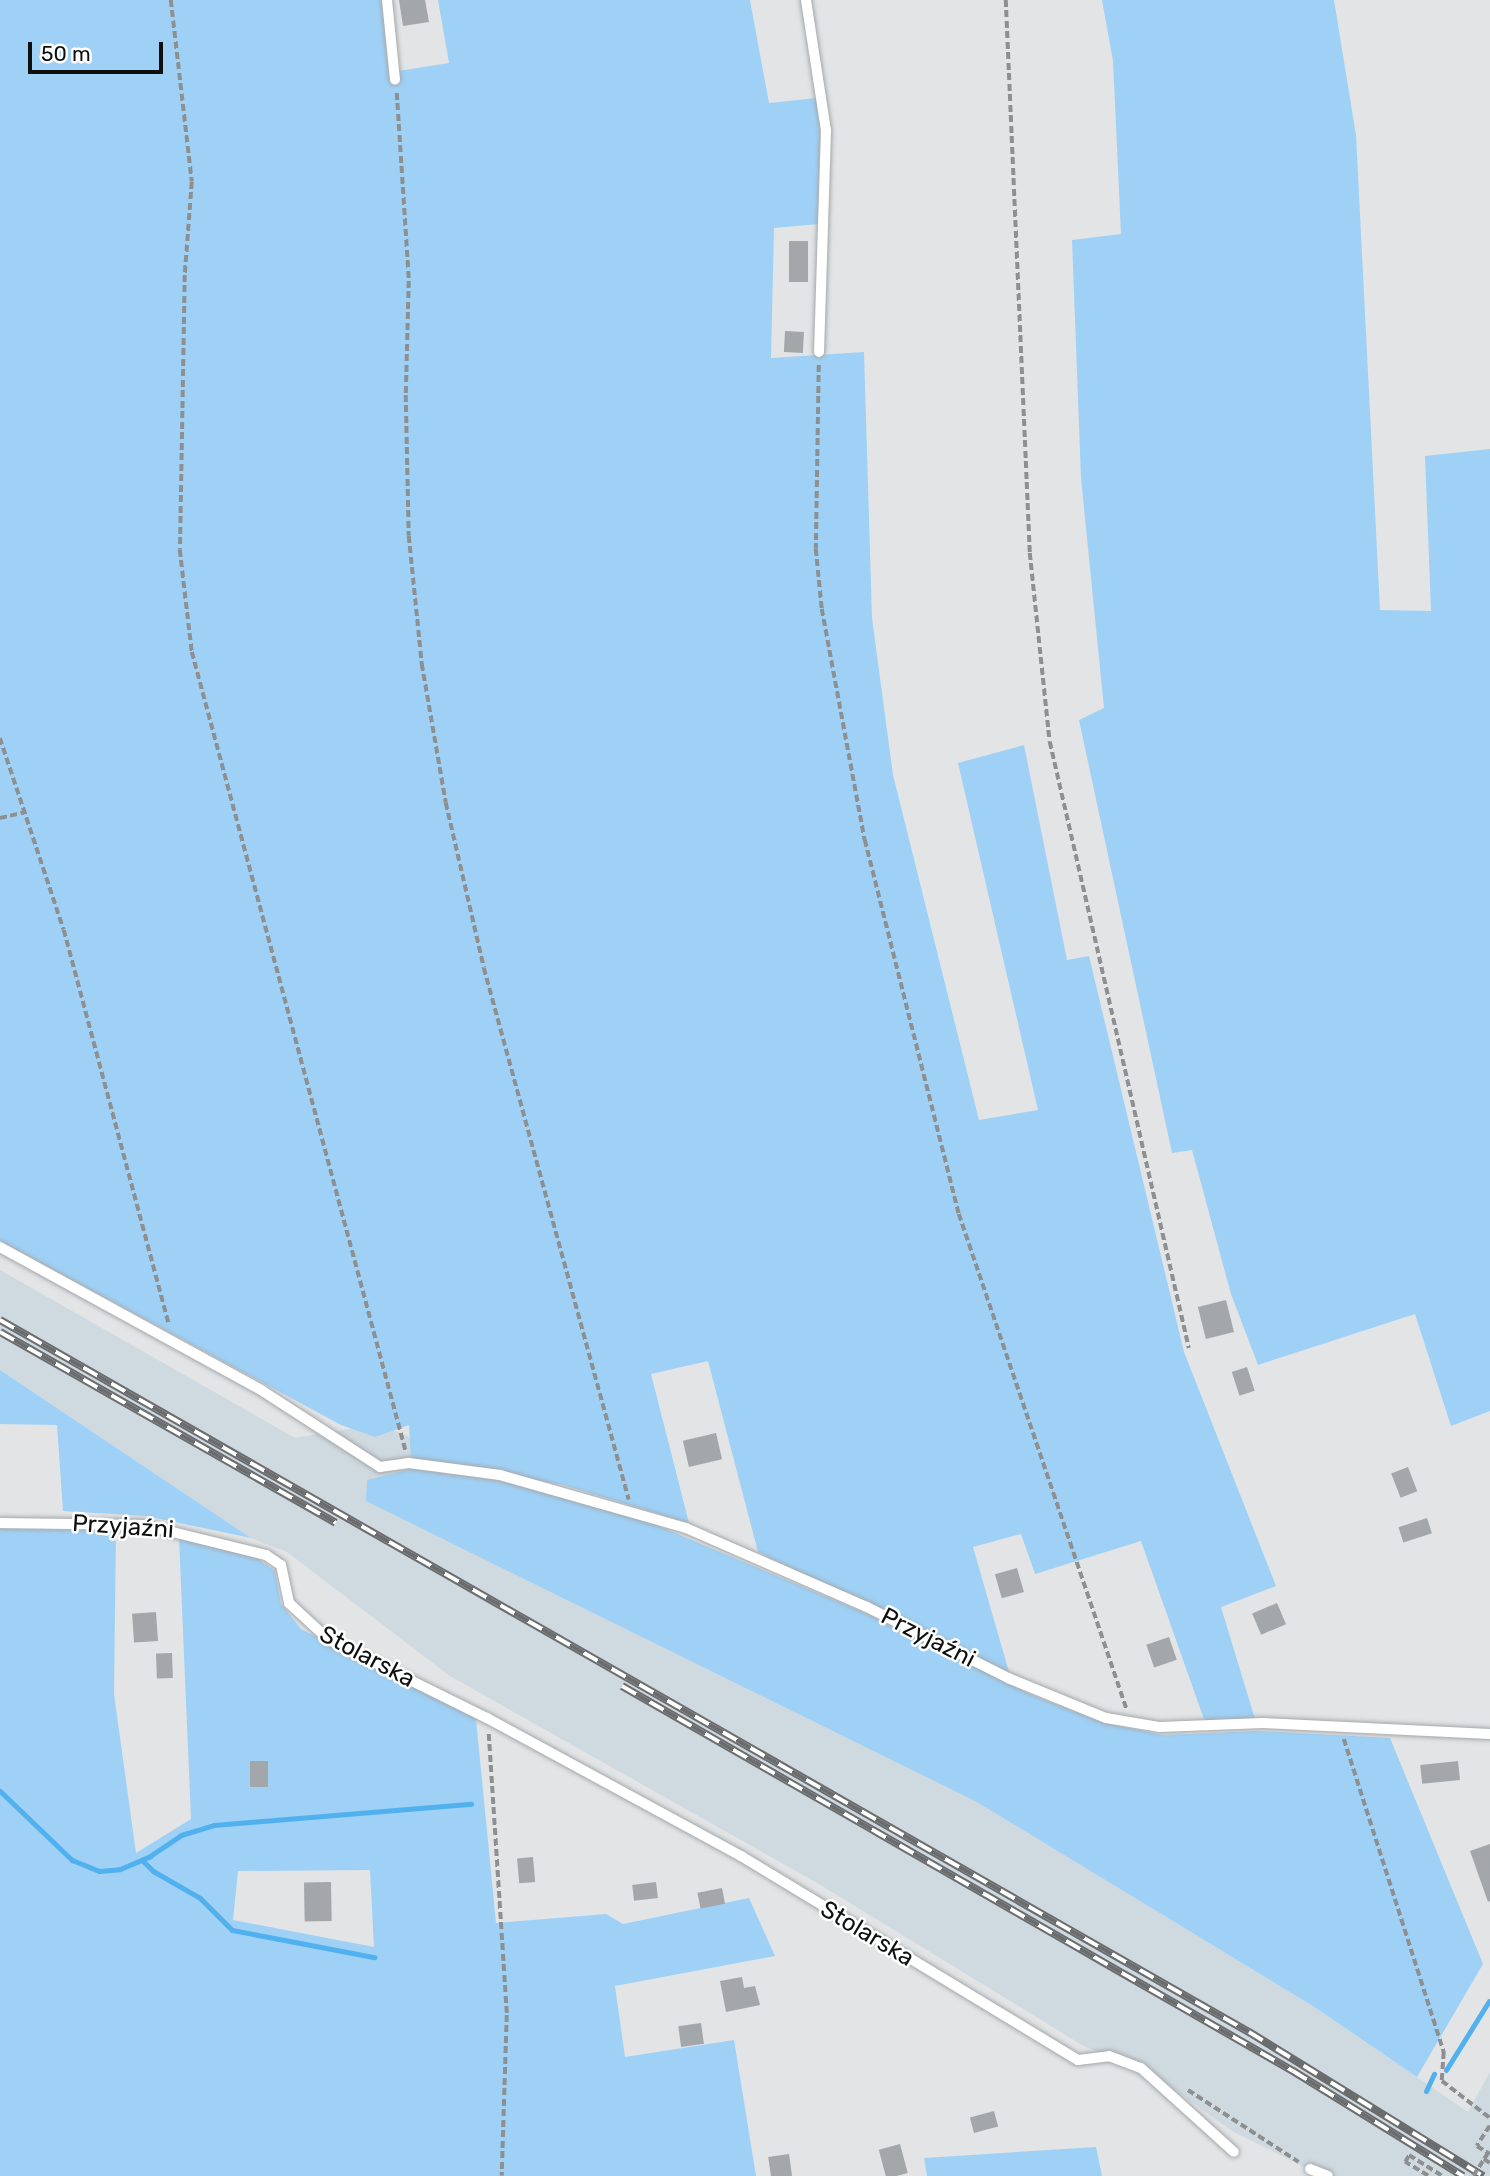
<!DOCTYPE html>
<html>
<head>
<meta charset="utf-8">
<style>
	body { margin:0 }
	#map { position:relative; width:1490px; height:2176px; overflow:hidden; background:#e2e4e6; font-family:Rubik,sans-serif }
	div>[style] { position:absolute }
	[style*='--x'] { left:calc(var(--x)*1px); top:calc(var(--y)*1px); width:calc(var(--w)*1px); rotate:calc(var(--a)*1deg) }
	.built>* { inset:0; background:#cfd9e0 }
	.green>* { inset:0; background:#9fd1f6 }
	.stream>* { height:5px; margin:-2.5px; padding:0 2.5px; transform-origin:2.5px; border-radius:2.5px; background:#51b0ee }
	.building>* { inset:0; background:#a4a7a9; transform-origin:0 0 }
	.path>* { height:3.5px; margin-top:-1.75px; transform-origin:0; background:repeating-linear-gradient(90deg,#8d8f90 0 7px,transparent 0 10.5px) }
	.roads { filter:drop-shadow(0 0 2px #a5a8aa) drop-shadow(0 0 2px #a5a8aa) }
	.lane>* { height:10px; margin:-5px; padding:0 5px; transform-origin:5px; border-radius:5px; background:#fff }
	.rail>* { height:8px; margin-top:-4px; transform-origin:0; background:repeating-linear-gradient(90deg,#fff 0 16px,#6b6c6d 0 32px); box-sizing:border-box; border-block:2px solid #6b6c6d }
	.path-bridge>* { height:3.5px; margin-top:-1.75px; transform-origin:0; background:repeating-linear-gradient(90deg,#8d8f90 0 7px,transparent 0 10.5px) }
	span { translate:-50% -50%; white-space:nowrap; text-align:center; line-height:1.15; -webkit-text-stroke:5px #fff; paint-order:stroke }
	.street-label { font-size:24px; color:#0e0f0f }
	.scale { position:absolute; left:28px; top:42px; width:135px; height:32px; box-sizing:border-box; border:4px solid #0e0f0f; border-top:0; padding-left:9px; font-size:21px; line-height:24px; white-space:nowrap; color:#0e0f0f; -webkit-text-stroke:5px #fff; paint-order:stroke }
</style>
</head>
<body>
<div id="map">
	<div class="built">
		<i style="clip-path:polygon(0 1270px,295px 1438px,379px 1424px,423px 1443px,975px 1801px,1313px 2006px,1468px 2112px,1490px 2072px,1490px 2176px,1330px 2176px,1302px 2166px,1232px 2131px,1158px 2078px,1082px 2045px,819px 1884px,450px 1676px,287px 1552px,251px 1538px,0 1370px)"></i>
	</div>
	<div class="green">
		<i style="clip-path:polygon(0 0,383px 0,392px 72px,449px 63px,438px 0,750px 0,769px 103px,817px 98px,820px 129px,819px 224px,774px 228px,771px 358px,864px 352px,872px 618px,893px 775px,979px 1120px,1038px 1110px,958px 763px,1024px 745px,1067px 960px,1089px 956px,1184px 1352px,1276px 1586px,1221px 1607px,1255px 1719px,1205px 1722px,1141px 1541px,1035px 1574px,1021px 1534px,973px 1547px,1009px 1672px,758px 1552px,708px 1361px,651px 1374px,689px 1523px,563px 1485px,411px 1458px,409px 1425px,375px 1437px,341px 1425px,0 1241px)"></i>
		<i style="clip-path:polygon(1102px 0,1334px 0,1356px 135px,1380px 610px,1431px 611px,1425px 456px,1490px 449px,1490px 1411px,1451px 1426px,1415px 1314px,1258px 1365px,1231px 1294px,1192px 1150px,1172px 1153px,1079px 720px,1104px 708px,1081px 478px,1072px 240px,1121px 234px,1113px 61px)"></i>
		<i style="clip-path:polygon(0 1370px,251px 1538px,146px 1516px,63px 1511px,57px 1425px,0 1424px)"></i>
		<i style="clip-path:polygon(412px 1469px,500px 1481px,637px 1517px,865px 1613px,1034px 1696px,1105px 1723px,1163px 1735px,1259px 1731px,1390px 1738px,1483px 1964px,1417px 2077px,1313px 2006px,975px 1801px,366px 1501px,367px 1480px)"></i>
		<i style="clip-path:polygon(evenodd,0 1529px,116px 1530px,114px 1694px,136px 1853px,191px 1819px,179px 1537px,258px 1559px,275px 1571px,281px 1604px,301px 1629px,476px 1719px,496px 1923px,606px 1914px,623px 1924px,749px 1898px,775px 1956px,615px 1986px,625px 2057px,734px 2040px,756px 2176px,0 2176px,0 1529px,370px 1870px,374px 1947px,233px 1920px,238px 1871px,370px 1870px)"></i>
		<i style="clip-path:polygon(1096px 2147px,1102px 2176px,927px 2176px,924px 2158px)"></i>
	</div>
	<div class="stream">
		<i style="--x:0;--y:1791;--w:100;--a:43.8"></i>
		<i style="--x:72;--y:1860;--w:29;--a:22"></i>
		<i style="--x:99;--y:1871;--w:21;--a:-5"></i>
		<i style="--x:120;--y:1869;--w:33;--a:-23"></i>
		<i style="--x:150;--y:1856;--w:37;--a:-34"></i>
		<i style="--x:181;--y:1835;--w:34;--a:-17"></i>
		<i style="--x:214;--y:1825;--w:258;--a:-4.7"></i>
		<i style="--x:142;--y:1860;--w:16;--a:45"></i>
		<i style="--x:153;--y:1871;--w:54;--a:29.9"></i>
		<i style="--x:200;--y:1898;--w:45;--a:45"></i>
		<i style="--x:232;--y:1930;--w:145;--a:10.8"></i>
		<i style="--x:1446;--y:2070;--w:81;--a:-58.1"></i>
		<i style="--x:1426;--y:2091;--w:19;--a:-65"></i>
	</div>
	<div class="building">
		<i style="clip-path:polygon(399px 0,425px 0,429px 22px,403px 26px)"></i>
		<i style="left:789px;top:241px;width:19px;height:41px"></i>
		<i style="left:785px;top:331px;width:19px;height:21px;rotate:3deg"></i>
		<i style="left:1226px;top:1300px;width:33px;height:29px;rotate:76deg"></i>
		<i style="left:1247px;top:1367px;width:25px;height:16px;rotate:72deg"></i>
		<i style="left:716px;top:1433px;width:27px;height:34px;rotate:77deg"></i>
		<i style="left:1408px;top:1467px;width:26px;height:18px;rotate:69deg"></i>
		<i style="left:1427px;top:1518px;width:16px;height:30px;rotate:72deg"></i>
		<i style="left:1017px;top:1568px;width:25px;height:23px;rotate:74deg"></i>
		<i style="left:1277px;top:1603px;width:23px;height:27px;rotate:67deg"></i>
		<i style="left:156px;top:1612px;width:29px;height:24px;rotate:86deg"></i>
		<i style="left:1169px;top:1637px;width:24px;height:24px;rotate:71deg"></i>
		<i style="left:172px;top:1653px;width:25px;height:16px;rotate:88deg"></i>
		<i style="left:250px;top:1761px;width:18px;height:26px"></i>
		<i style="left:1458px;top:1761px;width:19px;height:38px;rotate:84deg"></i>
		<i style="clip-path:polygon(1490px 1844px,1490px 1901px,1488px 1902px,1470px 1851px)"></i>
		<i style="left:533px;top:1857px;width:25px;height:16px;rotate:85deg"></i>
		<i style="left:331px;top:1882px;width:39px;height:27px;rotate:89deg"></i>
		<i style="left:656px;top:1882px;width:16px;height:24px;rotate:83deg"></i>
		<i style="left:722px;top:1888px;width:16px;height:25px;rotate:79deg"></i>
		<i style="clip-path:polygon(742px 1977px,744px 1988px,755px 1986px,760px 2005px,726px 2012px,720px 1981px)"></i>
		<i style="left:701px;top:2023px;width:21px;height:23px;rotate:82deg"></i>
		<i style="left:994px;top:2111px;width:16px;height:25px;rotate:75deg"></i>
		<i style="left:900px;top:2144px;width:30px;height:22px;rotate:75deg"></i>
		<i style="left:789px;top:2154px;width:22px;height:21px;rotate:82deg"></i>
	</div>
	<div class="path">
		<i style="--x:171;--y:0;--w:183;--a:83.4"></i>
		<i style="--x:192;--y:182;--w:93;--a:94.3"></i>
		<i style="--x:185;--y:275;--w:275;--a:91"></i>
		<i style="--x:180;--y:550;--w:103;--a:83.3"></i>
		<i style="--x:192;--y:652;--w:828;--a:75.02"></i>
		<i style="--x:1006;--y:0;--w:554;--a:87.51"></i>
		<i style="--x:1030;--y:553;--w:190;--a:84"></i>
		<i style="--x:1050;--y:742;--w:622;--a:77.08"></i>
		<i style="--x:397;--y:93;--w:188;--a:86.3"></i>
		<i style="--x:409;--y:281;--w:114;--a:91.5"></i>
		<i style="--x:406;--y:395;--w:141;--a:88.8"></i>
		<i style="--x:409;--y:536;--w:129;--a:84.2"></i>
		<i style="--x:422;--y:664;--w:141;--a:80.2"></i>
		<i style="--x:446;--y:803;--w:169;--a:77"></i>
		<i style="--x:484;--y:968;--w:551;--a:74.75"></i>
		<i style="--x:819;--y:365;--w:184;--a:90.9"></i>
		<i style="--x:816;--y:549;--w:60;--a:84.3"></i>
		<i style="--x:822;--y:609;--w:235;--a:79.5"></i>
		<i style="--x:865;--y:840;--w:386;--a:75.9"></i>
		<i style="--x:959;--y:1214;--w:524;--a:71.29"></i>
		<i style="--x:0;--y:738;--w:202;--a:71.6"></i>
		<i style="--x:64;--y:930;--w:408;--a:75.1"></i>
		<i style="--x:0;--y:818;--w:27;--a:-13"></i>
		<i style="--x:489;--y:1734;--w:282;--a:86.3"></i>
		<i style="--x:507;--y:2015;--w:161;--a:91.8"></i>
		<i style="--x:1344;--y:1739;--w:329;--a:72.3"></i>
		<i style="--x:1444;--y:2052;--w:29;--a:94"></i>
		<i style="--x:1442;--y:2081;--w:61;--a:37.6"></i>
		<i style="--x:1188;--y:2090;--w:132;--a:33"></i>
		<i style="--x:1490;--y:2126;--w:24;--a:123"></i>
		<i style="--x:1477;--y:2146;--w:15;--a:32"></i>
		<i style="--x:1428;--y:2176;--w:27;--a:-149"></i>
		<i style="--x:1405;--y:2162;--w:8;--a:-60"></i>
		<i style="--x:1409;--y:2155;--w:40;--a:32"></i>
	</div>
	<div class="roads">
		<div class="lane">
			<i style="--x:387;--y:0;--w:80;--a:84.3"></i>
			<i style="--x:806;--y:0;--w:132;--a:81.3"></i>
			<i style="--x:826;--y:130;--w:222;--a:91.8"></i>
			<i style="--x:0;--y:1247;--w:298;--a:28.7"></i>
			<i style="--x:261;--y:1390;--w:142;--a:32.9"></i>
			<i style="--x:380;--y:1467;--w:29;--a:-8"></i>
			<i style="--x:409;--y:1463;--w:92;--a:7.5"></i>
			<i style="--x:500;--y:1475;--w:193;--a:15.9"></i>
			<i style="--x:686;--y:1528;--w:197;--a:23.6"></i>
			<i style="--x:867;--y:1607;--w:158;--a:26.7"></i>
			<i style="--x:1008;--y:1678;--w:106;--a:22.2"></i>
			<i style="--x:1106;--y:1718;--w:55;--a:9.5"></i>
			<i style="--x:1160;--y:1727;--w:103;--a:-2.2"></i>
			<i style="--x:1263;--y:1723;--w:227;--a:2.8"></i>
			<i style="--x:0;--y:1523;--w:144;--a:0.8"></i>
			<i style="--x:144;--y:1525;--w:126;--a:13.8"></i>
			<i style="--x:266;--y:1555;--w:18;--a:34"></i>
			<i style="--x:281;--y:1565;--w:39;--a:78"></i>
			<i style="--x:289;--y:1603;--w:54;--a:42.8"></i>
			<i style="--x:329;--y:1640;--w:176;--a:26.3"></i>
			<i style="--x:487;--y:1718;--w:289;--a:28.5"></i>
			<i style="--x:741;--y:1856;--w:394;--a:31.2"></i>
			<i style="--x:1078;--y:2060;--w:31;--a:-7"></i>
			<i style="--x:1109;--y:2056;--w:34;--a:21"></i>
			<i style="--x:1141;--y:2068;--w:125;--a:42.1"></i>
			<i style="--x:1310;--y:2169;--w:19;--a:21"></i>
		</div>
	</div>
	<div class="rail">
		<i style="--x:0;--y:1320;--w:1438;--a:29.69"></i>
		<i style="--x:1249;--y:2032;--w:275;--a:31.6"></i>
		<i style="--x:0;--y:1332;--w:386;--a:29.6"></i>
		<i style="--x:622;--y:1686;--w:774;--a:29.85"></i>
		<i style="--x:1293;--y:2071;--w:200;--a:31.7"></i>
	</div>
	<div class="path-bridge">
		<i style="--x:1484;--y:2159;--w:9;--a:-58"></i>
		<i style="--x:1473;--y:2176;--w:20;--a:-57"></i>
		<i style="--x:1484;--y:2159;--w:7;--a:34"></i>
	</div>
	<div class="street-label">
		<span style="left:123px;top:1527px;rotate:4deg">Przyjaźni</span>
		<span style="left:928px;top:1638px;rotate:27deg">Przyjaźni</span>
		<span style="left:367px;top:1657px;rotate:28deg">Stolarska</span>
		<span style="left:867px;top:1934px;rotate:31deg">Stolarska</span>
	</div>
	<div class="scale">50 m</div>
</div>
</body>
</html>
